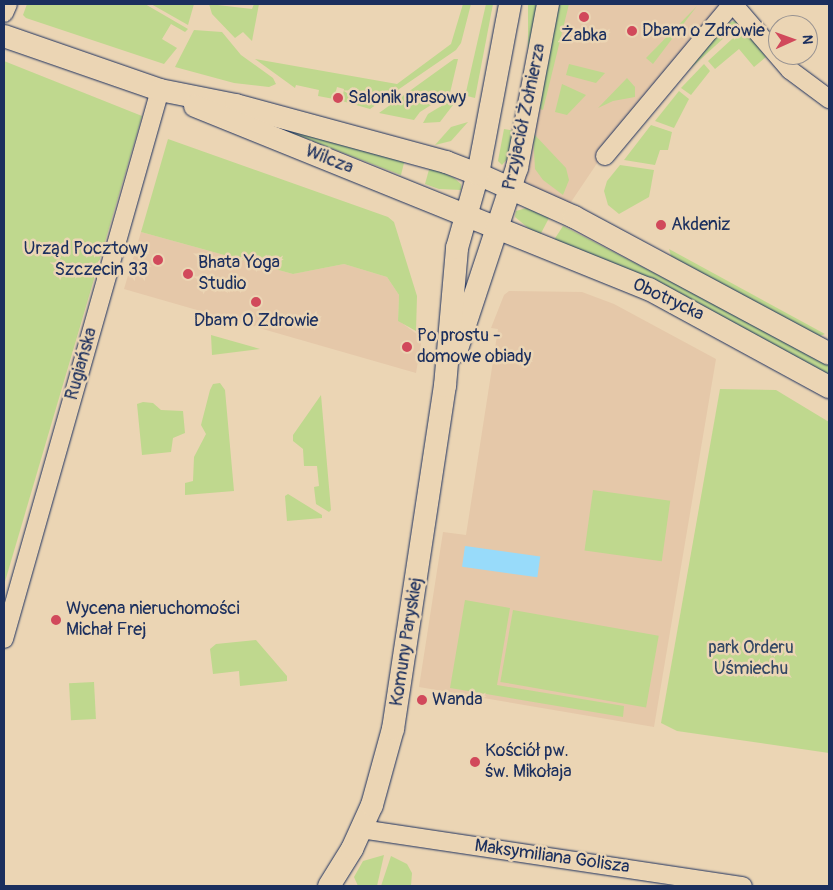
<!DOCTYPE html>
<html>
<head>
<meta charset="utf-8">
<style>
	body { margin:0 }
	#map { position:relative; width:833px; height:890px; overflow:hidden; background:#ebd5b4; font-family:Pangolin,sans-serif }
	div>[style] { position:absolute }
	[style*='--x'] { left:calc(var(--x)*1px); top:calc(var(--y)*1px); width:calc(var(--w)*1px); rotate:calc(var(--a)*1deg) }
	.built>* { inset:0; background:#e5c8a9 }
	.green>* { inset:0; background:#bfd88e; transform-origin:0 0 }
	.water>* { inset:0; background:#98dbfa; transform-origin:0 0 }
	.roads { filter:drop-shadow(0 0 1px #1b2f5e) drop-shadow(0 0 1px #1b2f5e) }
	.minor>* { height:18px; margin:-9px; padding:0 9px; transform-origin:9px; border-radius:9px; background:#ebd5b4 }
	.tertiary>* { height:22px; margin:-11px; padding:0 11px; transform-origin:11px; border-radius:11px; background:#ebd5b4 }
	.dots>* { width:14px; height:14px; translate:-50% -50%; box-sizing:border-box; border:2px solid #ebd5b4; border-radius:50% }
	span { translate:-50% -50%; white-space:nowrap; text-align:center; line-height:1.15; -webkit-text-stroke:5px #ebd5b4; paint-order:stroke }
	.poi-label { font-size:18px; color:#1b2f5e }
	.left { translate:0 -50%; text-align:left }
	.right { translate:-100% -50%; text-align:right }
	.street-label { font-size:18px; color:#1b2f5e }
	.park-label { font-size:18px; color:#344865 }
	.frame { position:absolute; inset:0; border:5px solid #1b2f5e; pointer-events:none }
	.north { position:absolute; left:768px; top:15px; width:50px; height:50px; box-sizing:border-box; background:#ebd5b4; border:1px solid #989392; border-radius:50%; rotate:88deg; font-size:14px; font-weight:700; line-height:20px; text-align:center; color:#1b2f5e }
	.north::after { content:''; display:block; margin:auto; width:18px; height:22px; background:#d1495b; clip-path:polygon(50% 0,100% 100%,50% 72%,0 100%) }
</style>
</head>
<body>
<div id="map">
	<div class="built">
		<i style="clip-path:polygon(553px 4px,726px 4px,614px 138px,567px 208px,518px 186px)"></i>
		<i style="clip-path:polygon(141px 232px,293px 274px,344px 264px,387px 277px,399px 295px,398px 320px,422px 338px,416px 373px,124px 289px)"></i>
		<i style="clip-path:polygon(509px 291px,582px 292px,614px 304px,716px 359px,654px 727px,419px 687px,443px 532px,466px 535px,498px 329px,491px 328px,504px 295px)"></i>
	</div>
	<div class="green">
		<i style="clip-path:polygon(27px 4px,145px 4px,188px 29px,185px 32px,171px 24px,162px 39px,177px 48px,164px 64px,26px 18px,23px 15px)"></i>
		<i style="clip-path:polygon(151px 4px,194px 4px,188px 25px)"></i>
		<i style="clip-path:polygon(209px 4px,252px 9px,254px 4px,259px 4px,252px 41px,243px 32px,235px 38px,212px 14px)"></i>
		<i style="clip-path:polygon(463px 4px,471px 4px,461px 43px,456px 50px,370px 109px,342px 101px,344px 89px,337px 87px,334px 99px,318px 96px,319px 90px,296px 85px,295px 88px,255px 59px,397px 84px,451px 44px)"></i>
		<i style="clip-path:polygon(486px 4px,493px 4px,475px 98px,467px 96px,466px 92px)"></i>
		<i style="left:528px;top:4px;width:12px;height:101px"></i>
		<i style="clip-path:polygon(557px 4px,569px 4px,543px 110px,537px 108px)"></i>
		<i style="clip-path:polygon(697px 6px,653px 64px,646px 58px)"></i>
		<i style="clip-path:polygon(737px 20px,739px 24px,690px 69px,725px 24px)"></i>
		<i style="clip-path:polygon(744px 28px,766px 57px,754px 67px,739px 49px,715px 69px,708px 61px)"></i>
		<i style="clip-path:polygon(194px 30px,222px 32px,241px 55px,273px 78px,276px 84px,269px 87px,234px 83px,175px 67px)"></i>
		<i style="clip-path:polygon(454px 59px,458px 59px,450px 93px,420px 112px,414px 120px,379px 113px)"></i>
		<i style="clip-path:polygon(4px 61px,142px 116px,4px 585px)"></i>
		<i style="clip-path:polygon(569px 64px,605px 73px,596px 83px,566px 75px)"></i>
		<i style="clip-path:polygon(704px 64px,710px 71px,691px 95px,681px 88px)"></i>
		<i style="clip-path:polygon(627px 78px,635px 87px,635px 97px,613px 101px,598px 108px)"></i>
		<i style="clip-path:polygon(562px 84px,586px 95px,567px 115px,555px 112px)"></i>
		<i style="clip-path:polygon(679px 91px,689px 99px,674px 128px,655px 121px)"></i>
		<i style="clip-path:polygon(448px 102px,453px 105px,440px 122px,423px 123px,428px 114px)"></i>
		<i style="clip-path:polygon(468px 122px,451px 141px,435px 145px,451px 127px)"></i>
		<i style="clip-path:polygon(651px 125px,672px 132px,668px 150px,660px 150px,655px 165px,624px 160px)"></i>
		<i style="clip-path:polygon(271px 126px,405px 159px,401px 175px,297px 135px)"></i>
		<i style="clip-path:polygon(504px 129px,516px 131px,509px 157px,502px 165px,498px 161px)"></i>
		<i style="clip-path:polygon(533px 133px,566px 168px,569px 180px,563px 195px,543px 180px,535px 169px)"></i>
		<i style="clip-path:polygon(168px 139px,388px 217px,394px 222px,417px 296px,416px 331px,398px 321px,399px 295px,387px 277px,344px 264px,293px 274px,141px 232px)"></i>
		<i style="clip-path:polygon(620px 165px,654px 170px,649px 197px,619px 214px,608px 205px,604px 191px,607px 181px)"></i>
		<i style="clip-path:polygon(430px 166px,454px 178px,461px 184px,461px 190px,439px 189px,425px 184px)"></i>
		<i style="clip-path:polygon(526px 208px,549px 218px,539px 237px,515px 217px,516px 211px)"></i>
		<i style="clip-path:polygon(563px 226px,829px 363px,829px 377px,552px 243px)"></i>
		<i style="clip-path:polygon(669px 249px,825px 334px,817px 337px,671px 256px)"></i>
		<i style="clip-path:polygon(211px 335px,260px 349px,212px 355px)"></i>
		<i style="clip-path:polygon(220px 383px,225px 390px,234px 491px,185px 495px,185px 483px,193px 481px,194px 457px,206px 434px,201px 425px,210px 390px,213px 384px)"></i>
		<i style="clip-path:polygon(720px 389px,776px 390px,829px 422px,829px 753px,677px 731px,661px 723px)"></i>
		<i style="clip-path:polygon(321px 395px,331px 510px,329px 512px,316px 504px,314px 487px,319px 486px,317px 466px,304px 466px,303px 449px,293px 441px,293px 435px)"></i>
		<i style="clip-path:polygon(143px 402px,153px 403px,161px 410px,183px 411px,185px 433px,173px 438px,171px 452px,142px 455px,137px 404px)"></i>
		<i style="left:593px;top:490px;width:78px;height:61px;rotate:8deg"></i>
		<i style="clip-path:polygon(288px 494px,322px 515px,322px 518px,287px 521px,285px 496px)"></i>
		<i style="clip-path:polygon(465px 600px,510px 608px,497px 685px,624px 706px,623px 717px,450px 688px)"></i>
		<i style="left:513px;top:610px;width:148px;height:73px;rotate:10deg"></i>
		<i style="clip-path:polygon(256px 640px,287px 676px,287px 681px,240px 686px,239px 671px,213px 674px,210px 649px,216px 644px)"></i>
		<i style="left:94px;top:682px;width:37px;height:25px;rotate:87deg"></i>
		<i style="clip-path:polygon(384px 855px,377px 886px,358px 886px,354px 877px,363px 861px)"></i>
		<i style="clip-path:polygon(391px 856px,407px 864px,412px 873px,411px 886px,381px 886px)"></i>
	</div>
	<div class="water">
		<i style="left:465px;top:546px;width:76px;height:21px;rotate:8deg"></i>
	</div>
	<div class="roads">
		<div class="minor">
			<i style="--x:733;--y:4;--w:87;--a:49.2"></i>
			<i style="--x:790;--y:70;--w:49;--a:36.6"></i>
			<i style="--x:4;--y:13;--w:10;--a:-66"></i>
			<i style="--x:605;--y:156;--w:198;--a:-50.1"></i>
			<i style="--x:4;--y:639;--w:571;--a:-74.14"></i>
			<i style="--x:361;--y:829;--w:386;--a:8.5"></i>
		</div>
		<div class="tertiary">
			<i style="--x:4;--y:36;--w:165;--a:19.1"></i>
			<i style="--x:160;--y:90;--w:77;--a:11.2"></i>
			<i style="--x:236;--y:105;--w:218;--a:15.2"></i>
			<i style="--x:446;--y:162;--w:34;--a:21"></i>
			<i style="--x:478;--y:174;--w:105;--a:24.1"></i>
			<i style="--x:574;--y:217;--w:289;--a:28.2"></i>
			<i style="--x:195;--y:106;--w:489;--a:22"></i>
			<i style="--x:649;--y:289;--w:205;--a:28.6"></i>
			<i style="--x:456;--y:352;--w:194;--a:-71.7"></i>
			<i style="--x:517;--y:168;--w:167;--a:-79.3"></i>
			<i style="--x:329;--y:886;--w:44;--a:-58.1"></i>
			<i style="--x:352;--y:849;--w:48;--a:-65.6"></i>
			<i style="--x:372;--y:805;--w:79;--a:-74.6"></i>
			<i style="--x:393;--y:729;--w:347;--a:-81.4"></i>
			<i style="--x:445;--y:386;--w:139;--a:-85"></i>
			<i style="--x:457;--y:248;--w:77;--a:-74.2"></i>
			<i style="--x:478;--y:174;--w:173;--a:-79.3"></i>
		</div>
	</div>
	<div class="dots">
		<i style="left:584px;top:17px;background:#d1495b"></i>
		<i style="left:632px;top:31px;background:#d1495b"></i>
		<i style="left:338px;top:98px;background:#d1495b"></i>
		<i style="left:661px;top:225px;background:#d1495b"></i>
		<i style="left:158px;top:260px;background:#d1495b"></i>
		<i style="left:188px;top:274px;background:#d1495b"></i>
		<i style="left:256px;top:302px;background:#d1495b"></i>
		<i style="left:407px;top:347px;background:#d1495b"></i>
		<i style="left:56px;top:620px;background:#d1495b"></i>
		<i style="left:422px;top:700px;background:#d1495b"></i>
		<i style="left:475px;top:762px;background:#d1495b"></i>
	</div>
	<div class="poi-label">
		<span class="left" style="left:642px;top:31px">Dbam o Zdrowie</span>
		<span style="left:584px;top:36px">Żabka</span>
		<span class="left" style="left:348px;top:98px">Salonik prasowy</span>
		<span class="left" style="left:671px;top:225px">Akdeniz</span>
		<span class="right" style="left:148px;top:260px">Urząd Pocztowy<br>Szczecin 33</span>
		<span class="left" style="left:198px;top:274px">Bhata Yoga<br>Studio</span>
		<span style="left:256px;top:321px">Dbam O Zdrowie</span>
		<span class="left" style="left:417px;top:347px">Po prostu -<br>domowe obiady</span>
		<span class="left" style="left:66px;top:620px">Wycena nieruchomości<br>Michał Frej</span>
		<span class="left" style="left:432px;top:700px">Wanda</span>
		<span class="left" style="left:485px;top:762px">Kościół pw.<br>św. Mikołaja</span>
	</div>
	<div class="street-label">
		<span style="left:525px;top:117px;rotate:-78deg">Przyjaciół Żołnierza</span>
		<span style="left:329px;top:160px;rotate:22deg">Wilcza</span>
		<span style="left:668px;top:300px;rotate:25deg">Obotrycka</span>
		<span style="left:82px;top:364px;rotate:-74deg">Rugiańska</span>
		<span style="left:407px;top:642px;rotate:-81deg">Komuny Paryskiej</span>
		<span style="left:552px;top:857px;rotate:8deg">Maksymiliana Golisza</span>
	</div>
	<div class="park-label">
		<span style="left:751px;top:659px">park Orderu<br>Uśmiechu</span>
	</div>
	<div class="frame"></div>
	<div class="north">N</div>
</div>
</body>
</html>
